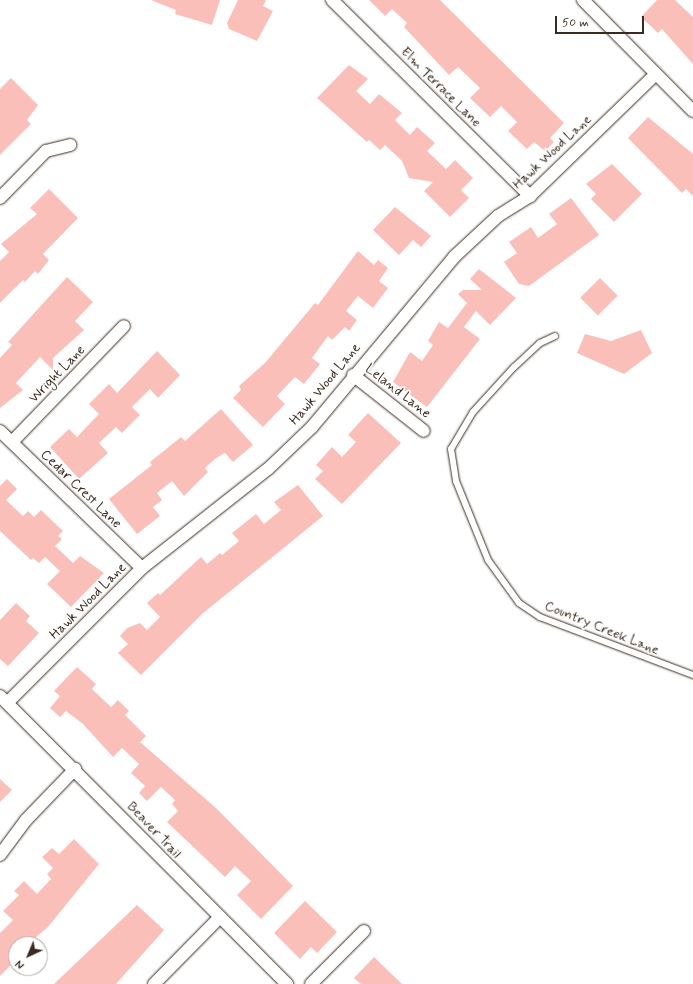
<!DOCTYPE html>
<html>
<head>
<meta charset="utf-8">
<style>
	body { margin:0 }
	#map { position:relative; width:693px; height:984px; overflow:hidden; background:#fff; font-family:Mynerve,sans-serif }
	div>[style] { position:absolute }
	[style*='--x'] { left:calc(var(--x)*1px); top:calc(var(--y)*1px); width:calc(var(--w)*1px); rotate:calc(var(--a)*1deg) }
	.building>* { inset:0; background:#fbbfb9; transform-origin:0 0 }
	.roads { filter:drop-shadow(0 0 1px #3b2a1e) drop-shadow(0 0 1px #3b2a1e) }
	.lane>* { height:6px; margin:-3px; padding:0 3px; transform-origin:3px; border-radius:3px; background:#fff }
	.street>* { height:12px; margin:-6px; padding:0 6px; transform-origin:6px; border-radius:6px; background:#fff }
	span { translate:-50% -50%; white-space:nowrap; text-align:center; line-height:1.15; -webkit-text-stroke:3.5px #fff; paint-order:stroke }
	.street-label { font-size:14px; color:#3b2a1e }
	.north { position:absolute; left:8px; top:936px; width:40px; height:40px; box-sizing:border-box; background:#fff; border:1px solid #b1aaa5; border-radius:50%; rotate:224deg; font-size:11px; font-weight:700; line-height:16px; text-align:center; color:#3b2a1e }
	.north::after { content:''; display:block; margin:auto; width:14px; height:18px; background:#3b2a1e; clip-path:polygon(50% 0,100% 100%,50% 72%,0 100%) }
	.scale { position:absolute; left:555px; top:16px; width:89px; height:18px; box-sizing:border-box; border:2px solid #3b2a1e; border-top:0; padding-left:5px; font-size:12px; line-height:14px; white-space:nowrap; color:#3b2a1e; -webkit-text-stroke:3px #fff; paint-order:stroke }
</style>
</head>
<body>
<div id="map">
	<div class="building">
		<i style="clip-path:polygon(151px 0,220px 0,212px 25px,175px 14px,176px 10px)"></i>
		<i style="clip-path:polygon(238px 0,266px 0,263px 6px,273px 11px,257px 41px,229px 29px,227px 23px)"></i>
		<i style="clip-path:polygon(369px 0,440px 0,564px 123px,550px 138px,554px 142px,545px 151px,534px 142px,527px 149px,508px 131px,517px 122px,501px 106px,490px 117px,470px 98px,480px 88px,458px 67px,449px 75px,404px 27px,407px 23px,392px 9px,385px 16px)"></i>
		<i style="clip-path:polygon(657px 0,675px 0,693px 17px,693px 64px,662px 29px,658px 33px,641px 17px)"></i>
		<i style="clip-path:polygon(349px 65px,368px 79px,356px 91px,370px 104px,379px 94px,402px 113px,395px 120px,410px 135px,417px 127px,435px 143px,427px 151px,446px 169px,455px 160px,473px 178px,461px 190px,469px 198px,450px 217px,424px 191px,433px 182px,409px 178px,402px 161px,385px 145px,380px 150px,369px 140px,367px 142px,317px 98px)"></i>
		<i style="clip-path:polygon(11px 78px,38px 105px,27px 120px,31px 124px,0 155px,0 89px)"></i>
		<i style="clip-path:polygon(648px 117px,693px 154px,693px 196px,686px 189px,682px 193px,628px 138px)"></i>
		<i style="clip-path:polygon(612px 164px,642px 194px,614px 222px,591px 199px,596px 194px,586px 184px)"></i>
		<i style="clip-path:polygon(49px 189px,78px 218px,43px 254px,49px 260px,38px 274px,35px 271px,25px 282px,23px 280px,0 303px,0 261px,9px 252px,1px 244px,37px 214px,30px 208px)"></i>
		<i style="clip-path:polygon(571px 198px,599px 235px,529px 286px,519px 284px,504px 262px,517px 253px,509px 242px,531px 227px,538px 238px,557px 224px,549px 214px)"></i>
		<i style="clip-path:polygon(395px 207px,431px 236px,421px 247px,413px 240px,399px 255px,373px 230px)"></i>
		<i style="clip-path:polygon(358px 251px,374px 265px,378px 260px,388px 268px,379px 281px,388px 288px,373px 308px,358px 296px,346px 311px,357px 320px,349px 331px,345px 327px,332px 340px,328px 336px,312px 358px,320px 364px,304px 384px,295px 377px,277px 396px,285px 404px,263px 427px,233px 398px,241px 390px,239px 386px,265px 363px,315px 303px,318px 305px)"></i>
		<i style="clip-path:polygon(479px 269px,516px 298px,490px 325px,476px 311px,464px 327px,480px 339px,427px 407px,393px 382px,410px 352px,422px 361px,433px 345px,428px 341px,439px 322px,448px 328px,467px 303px,458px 294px,463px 290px,482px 290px,470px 279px)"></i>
		<i style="clip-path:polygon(67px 277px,93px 302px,75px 321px,84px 330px,53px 358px,53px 370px,40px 357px,16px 383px,23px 390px,0 408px,0 358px,12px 345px,8px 342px)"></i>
		<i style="left:600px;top:278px;width:25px;height:28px;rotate:45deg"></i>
		<i style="clip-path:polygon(641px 330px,652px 353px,624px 374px,577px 353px,585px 334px,611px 341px)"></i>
		<i style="clip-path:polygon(157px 351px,180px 375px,158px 398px,150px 389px,132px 407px,140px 415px,122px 433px,116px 427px,99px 443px,108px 453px,79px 479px,50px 447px,69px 429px,77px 437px,99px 414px,89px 404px,109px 384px,117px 393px)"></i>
		<i style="clip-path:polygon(221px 409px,253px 445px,233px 462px,225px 453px,216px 458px,205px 468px,208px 472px,184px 496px,172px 481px,157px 493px,162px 500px,153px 507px,160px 516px,137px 534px,109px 499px,152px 465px,150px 462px,181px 437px,185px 441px)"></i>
		<i style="clip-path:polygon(368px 413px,401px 443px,342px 504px,315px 479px,323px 471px,316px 465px,332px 447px,342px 457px,356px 442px,348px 435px)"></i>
		<i style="clip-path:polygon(7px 479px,17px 489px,6px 500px,23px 516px,28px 511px,34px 517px,41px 510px,63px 531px,58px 536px,62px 539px,55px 546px,73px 563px,80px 556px,104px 573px,71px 607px,47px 584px,60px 571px,45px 557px,39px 563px,33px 558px,31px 560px,0 531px,0 486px)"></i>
		<i style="clip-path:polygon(298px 485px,323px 516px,202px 614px,141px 675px,118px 653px,128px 644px,120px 636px,127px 628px,140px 623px,147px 630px,160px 617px,147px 603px,158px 593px,160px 595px,201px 557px,207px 564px,220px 553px,222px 555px,239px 541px,232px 533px,256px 514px,264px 524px,281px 510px,274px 502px)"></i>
		<i style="clip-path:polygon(16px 603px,30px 616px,26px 621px,39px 633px,8px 666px,0 659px,0 620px)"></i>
		<i style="clip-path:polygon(77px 667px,96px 684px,92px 689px,111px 707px,118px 700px,129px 711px,125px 715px,146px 736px,140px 742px,216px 808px,293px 886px,261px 919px,237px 895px,251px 881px,235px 866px,225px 877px,167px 822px,178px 811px,172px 804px,175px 800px,161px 787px,147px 801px,139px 793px,145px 786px,131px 773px,139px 764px,122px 748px,113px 757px,83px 724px,66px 711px,60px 717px,50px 708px,60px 696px,54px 691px)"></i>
		<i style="clip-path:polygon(0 779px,12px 790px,0 802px)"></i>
		<i style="clip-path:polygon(74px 839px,99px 864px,48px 927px,28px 944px,16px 944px,16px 960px,0 976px,0 933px,13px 920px,3px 911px,19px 895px,14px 891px,24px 881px,37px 894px,51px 879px,47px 874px,53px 868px,42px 857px,52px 848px,59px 854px)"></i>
		<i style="clip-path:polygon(305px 901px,337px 932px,317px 953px,311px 947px,300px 959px,274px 933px)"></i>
		<i style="clip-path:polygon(137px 905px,164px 930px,116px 984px,54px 984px)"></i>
		<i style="clip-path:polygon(374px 957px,402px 984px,361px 984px,354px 978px)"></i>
	</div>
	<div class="roads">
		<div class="lane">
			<i style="--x:555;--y:336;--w:17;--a:155"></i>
			<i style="--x:540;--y:343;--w:35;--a:137"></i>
			<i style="--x:514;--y:367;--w:61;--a:132.3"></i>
			<i style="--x:473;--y:412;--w:43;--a:120.7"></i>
			<i style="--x:451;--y:449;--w:32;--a:81"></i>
			<i style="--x:456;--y:481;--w:85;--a:67.9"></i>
			<i style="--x:488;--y:560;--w:53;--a:54.2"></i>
			<i style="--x:519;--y:603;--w:25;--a:34"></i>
			<i style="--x:540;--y:617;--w:164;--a:20.8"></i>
		</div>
		<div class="street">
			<i style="--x:332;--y:0;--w:279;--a:44.7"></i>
			<i style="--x:583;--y:0;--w:156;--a:45.3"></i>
			<i style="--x:0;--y:198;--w:66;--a:-45.6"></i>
			<i style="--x:46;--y:151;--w:25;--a:-14"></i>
			<i style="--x:353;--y:375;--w:90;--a:38.3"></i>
			<i style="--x:0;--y:431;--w:197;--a:44"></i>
			<i style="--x:12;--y:442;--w:161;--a:-46"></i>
			<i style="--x:0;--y:696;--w:407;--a:45.1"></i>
			<i style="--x:7;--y:703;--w:191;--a:-45"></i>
			<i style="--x:142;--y:568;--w:160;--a:-38.2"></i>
			<i style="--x:268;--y:469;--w:61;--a:-43.7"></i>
			<i style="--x:312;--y:427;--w:222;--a:-50.1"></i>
			<i style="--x:454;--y:257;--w:60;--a:-43"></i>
			<i style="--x:498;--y:216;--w:38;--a:-32"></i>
			<i style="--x:530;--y:196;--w:175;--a:-44.1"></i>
			<i style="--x:0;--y:855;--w:44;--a:-53.4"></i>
			<i style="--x:26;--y:820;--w:71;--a:-46.1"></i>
			<i style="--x:154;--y:984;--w:93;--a:-45.4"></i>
			<i style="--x:311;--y:984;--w:75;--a:-45"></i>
		</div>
	</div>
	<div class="street-label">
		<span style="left:441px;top:87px;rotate:45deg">Elm Terrace Lane</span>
		<span style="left:552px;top:152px;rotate:-43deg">Hawk Wood Lane</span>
		<span style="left:57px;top:374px;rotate:-46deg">Wright Lane</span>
		<span style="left:325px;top:384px;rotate:-50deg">Hawk Wood Lane</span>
		<span style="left:398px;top:391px;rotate:38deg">Leland Lane</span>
		<span style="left:81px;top:489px;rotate:44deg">Cedar Crest Lane</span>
		<span style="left:88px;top:601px;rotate:-45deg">Hawk Wood Lane</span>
		<span style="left:602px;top:628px;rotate:22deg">Country Creek Lane</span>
		<span style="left:154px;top:830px;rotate:47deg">Beaver Trail</span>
	</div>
	<div class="north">N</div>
	<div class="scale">50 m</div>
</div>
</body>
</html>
